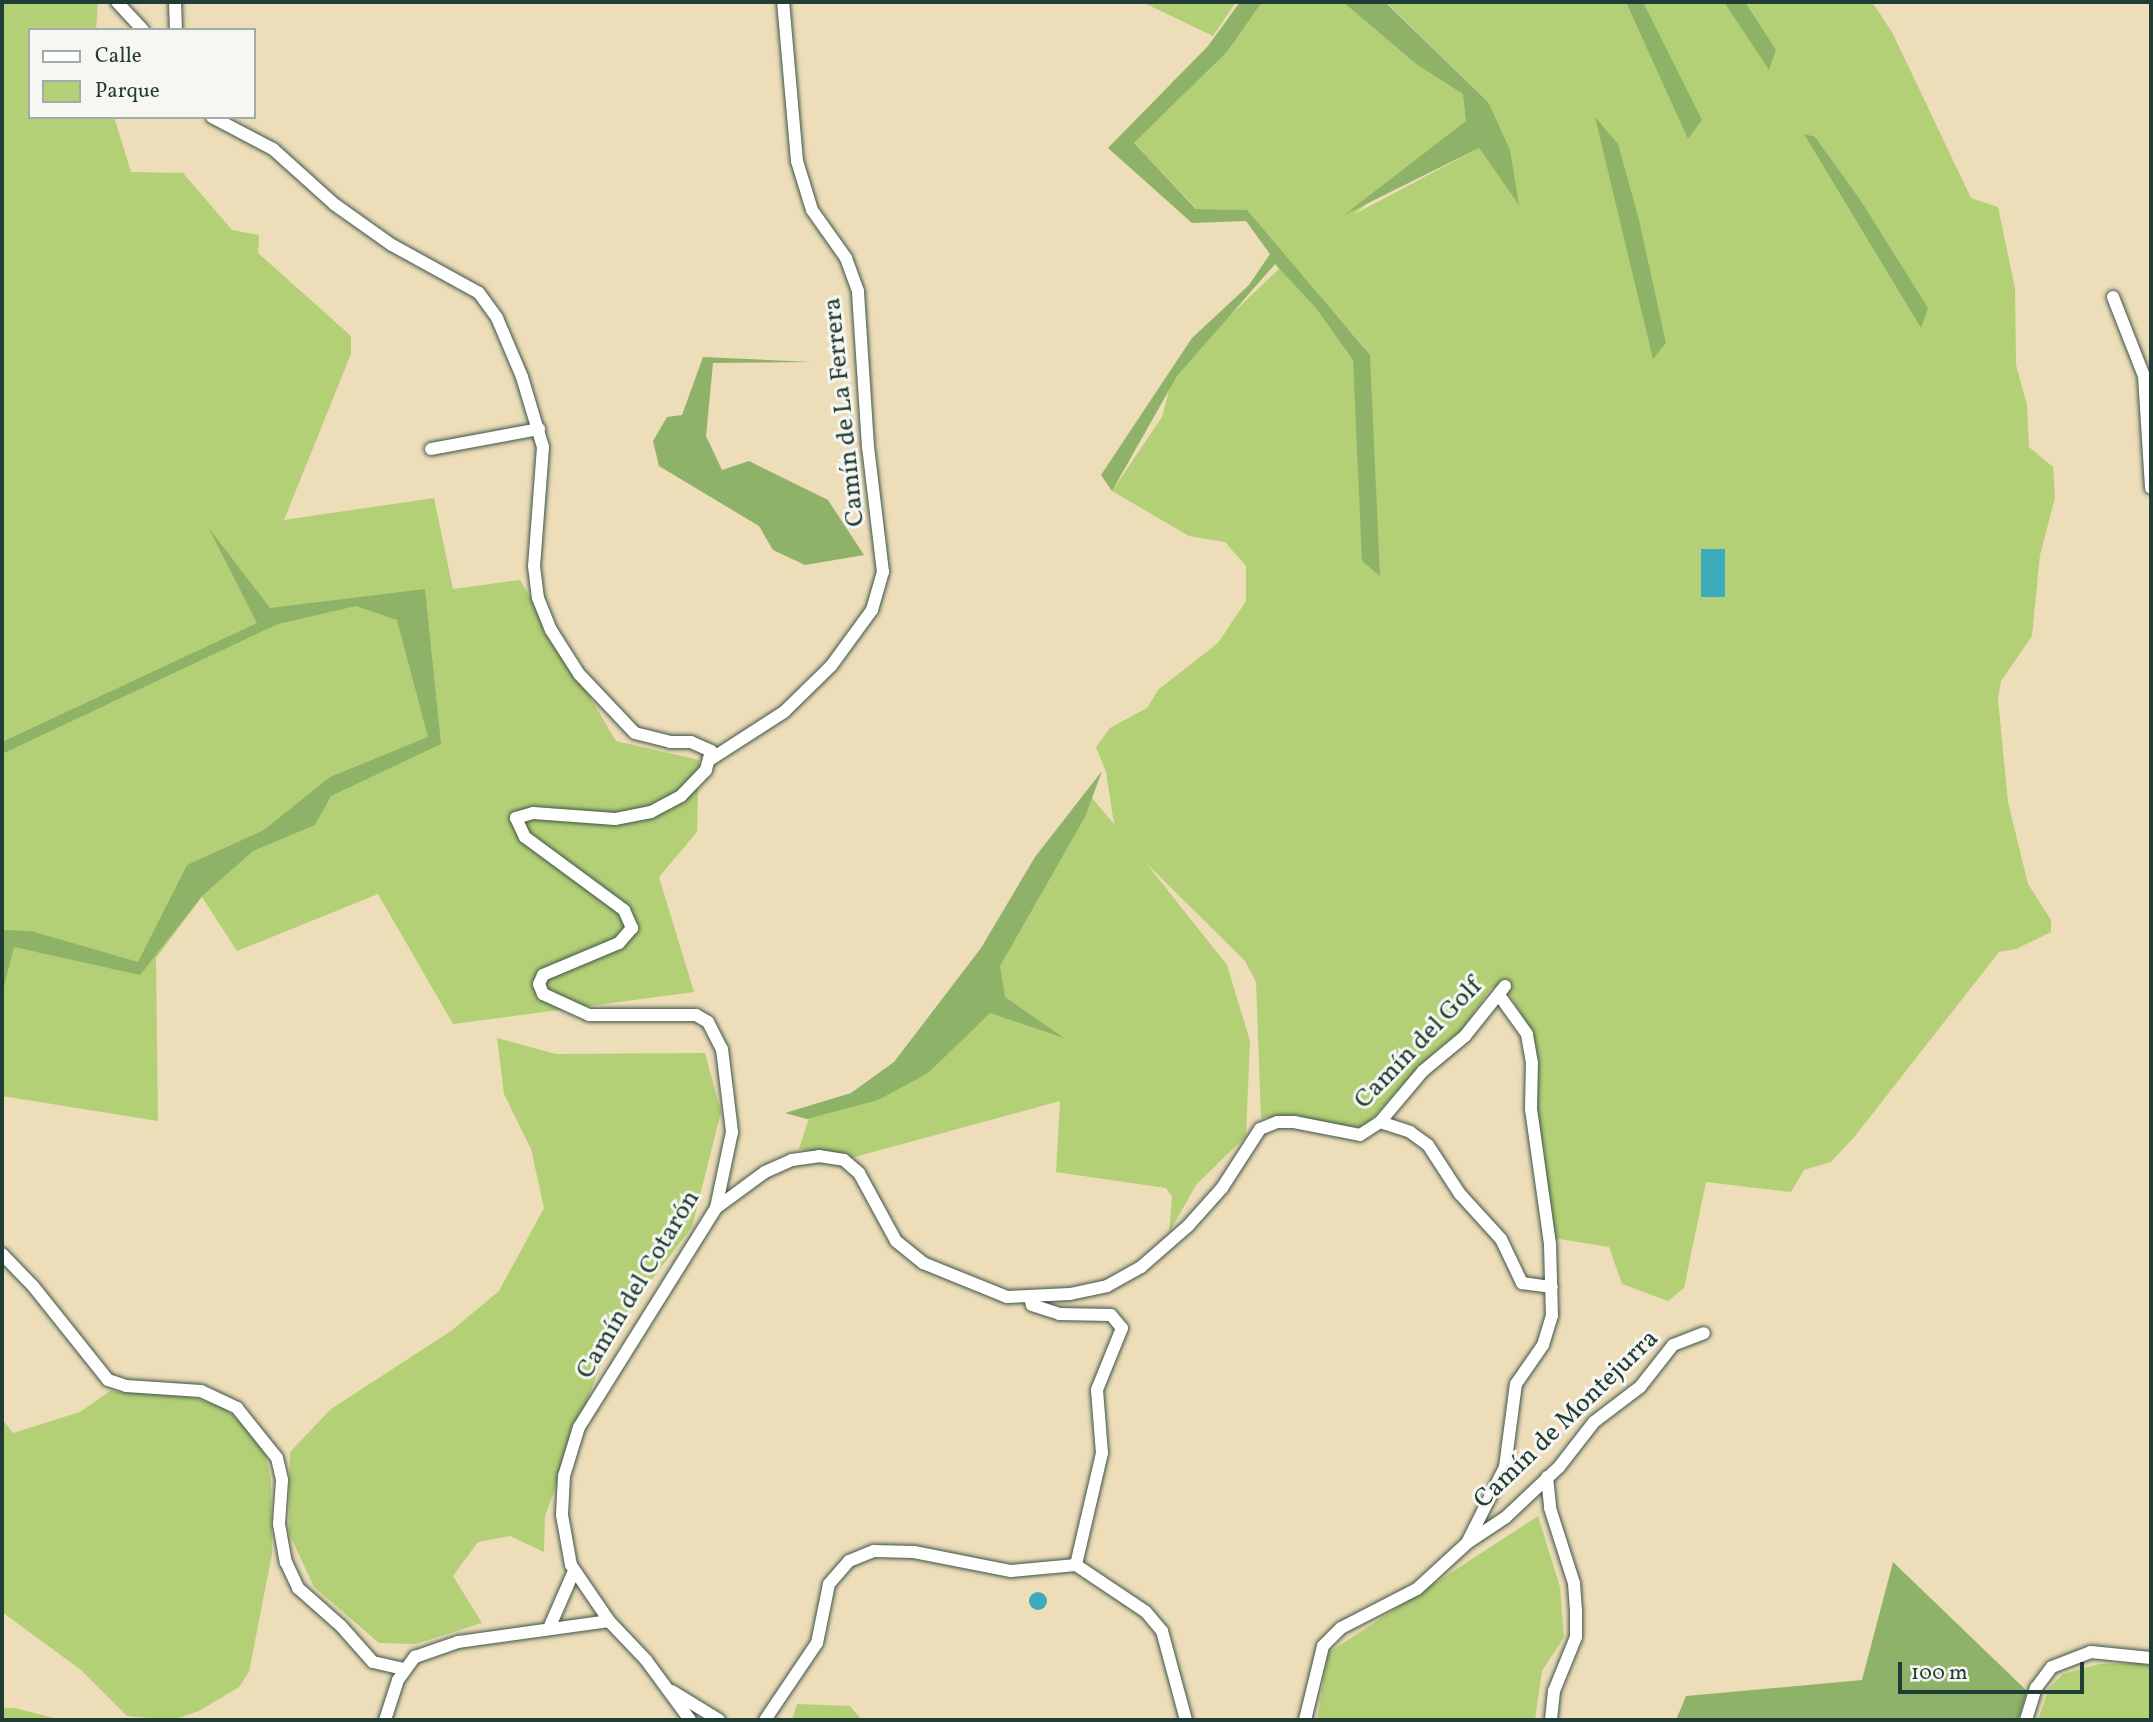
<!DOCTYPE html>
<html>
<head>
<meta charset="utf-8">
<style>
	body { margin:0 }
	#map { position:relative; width:2153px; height:1722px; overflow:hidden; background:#edddb9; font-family:Vollkorn,serif }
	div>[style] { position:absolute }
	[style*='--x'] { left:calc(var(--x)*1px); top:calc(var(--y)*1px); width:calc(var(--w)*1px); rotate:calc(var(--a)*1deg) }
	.green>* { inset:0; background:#b3d077 }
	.forest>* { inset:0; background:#8eb268 }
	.water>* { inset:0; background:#3dabbb; transform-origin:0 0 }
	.round { border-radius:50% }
	.roads { filter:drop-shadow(0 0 2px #3e5548) drop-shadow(0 0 2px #3e5548) }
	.minor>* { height:12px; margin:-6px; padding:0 6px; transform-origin:6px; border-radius:6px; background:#fff }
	span { translate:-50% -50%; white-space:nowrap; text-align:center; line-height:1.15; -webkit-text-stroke:6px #f6f6f2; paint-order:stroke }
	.street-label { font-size:26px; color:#1f3d34 }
	.frame { position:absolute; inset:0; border:4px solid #1f3d34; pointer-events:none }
	.legend { position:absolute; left:28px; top:28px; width:228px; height:91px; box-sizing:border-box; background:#f6f6f2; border:2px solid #a0aca6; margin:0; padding:9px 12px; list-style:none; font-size:21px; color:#1f3d34 }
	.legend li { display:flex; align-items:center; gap:14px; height:35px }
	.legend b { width:35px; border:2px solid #a0aca6 }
	.scale { position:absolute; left:1898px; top:1662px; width:186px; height:32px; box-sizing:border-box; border:4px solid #1f3d34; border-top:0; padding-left:9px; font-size:21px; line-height:24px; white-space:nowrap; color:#1f3d34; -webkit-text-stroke:5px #f6f6f2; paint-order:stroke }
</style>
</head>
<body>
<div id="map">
	<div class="green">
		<i style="clip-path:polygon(2px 2px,98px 2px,96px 30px,30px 30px,30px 117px,114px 117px,131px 172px,183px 173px,232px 230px,259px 235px,258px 253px,351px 336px,351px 354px,284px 520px,434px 498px,453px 589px,520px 580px,616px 741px,699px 760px,697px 832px,659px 877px,694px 992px,453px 1024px,378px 894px,237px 951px,202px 897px,156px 958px,158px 1121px,2px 1096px)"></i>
		<i style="clip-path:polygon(1142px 2px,1236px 2px,1213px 36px)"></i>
		<i style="clip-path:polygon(1262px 2px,1343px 2px,1416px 64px,1464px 94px,1470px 123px,1353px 215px,1479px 148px,1518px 203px,1488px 102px,1386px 2px,1872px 2px,1892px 32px,1971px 198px,1998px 207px,2015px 288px,2016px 365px,2027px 405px,2029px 447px,2053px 467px,2055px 498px,2040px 555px,2032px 636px,2001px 681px,1998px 699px,2008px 802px,2028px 884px,2051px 920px,2051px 932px,2016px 949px,1999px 952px,1855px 1136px,1831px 1162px,1804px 1170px,1791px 1192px,1706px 1182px,1684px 1288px,1668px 1301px,1622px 1284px,1609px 1247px,1553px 1238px,1535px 1093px,1538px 1063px,1532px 1033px,1505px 986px,1491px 988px,1461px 1031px,1434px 1052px,1364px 1127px,1331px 1127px,1292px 1115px,1261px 1118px,1256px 982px,1245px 961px,1146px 863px,1227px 965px,1250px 1041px,1246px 1136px,1196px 1185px,1169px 1233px,1172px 1197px,1166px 1188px,1056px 1172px,1060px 1101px,851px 1158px,799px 1149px,809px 1118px,857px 1104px,975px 978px,1086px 791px,1114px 824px,1106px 772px,1096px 747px,1110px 728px,1147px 708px,1158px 690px,1218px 643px,1246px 601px,1246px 566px,1225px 542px,1189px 536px,1112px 491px,1162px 417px,1171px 383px,1218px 327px,1280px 268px,1348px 343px,1364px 347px,1242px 210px,1197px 209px,1134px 143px,1227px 52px)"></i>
		<i style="clip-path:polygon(497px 1038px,556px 1054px,705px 1053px,721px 1112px,692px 1227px,613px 1330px,545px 1516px,544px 1552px,510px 1536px,478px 1542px,453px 1576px,482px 1623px,416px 1644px,379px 1643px,314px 1587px,289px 1533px,290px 1452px,331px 1409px,451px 1331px,499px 1291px,544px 1208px,531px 1149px,504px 1094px)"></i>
		<i style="clip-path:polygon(110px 1391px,191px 1397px,223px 1407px,247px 1428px,266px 1455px,271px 1481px,272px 1554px,249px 1672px,239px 1687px,199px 1711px,173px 1720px,127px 1716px,81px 1670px,2px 1612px,2px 1419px,13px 1433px,80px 1412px)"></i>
		<i style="clip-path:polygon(1538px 1516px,1560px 1587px,1564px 1637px,1542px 1671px,1535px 1720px,1317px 1720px,1328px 1653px)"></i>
		<i style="clip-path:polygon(2140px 1663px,2151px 1666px,2151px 1720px,2038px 1720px,2049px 1688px,2063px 1674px,2099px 1664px)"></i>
		<i style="clip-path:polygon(797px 1704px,850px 1706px,862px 1720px,792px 1720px)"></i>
		<i style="clip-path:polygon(2px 1708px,15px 1708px,61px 1720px,2px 1720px)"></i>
	</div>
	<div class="forest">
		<i style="clip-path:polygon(1240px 2px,1262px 2px,1227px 52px,1134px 143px,1196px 209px,1247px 210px,1370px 355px,1380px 576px,1362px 561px,1353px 360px,1316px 308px,1275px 264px,1177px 376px,1112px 491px,1101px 475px,1192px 338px,1249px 285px,1270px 254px,1246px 221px,1192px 223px,1108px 148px,1208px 46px)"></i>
		<i style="clip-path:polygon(1343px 2px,1385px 2px,1488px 102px,1510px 150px,1519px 205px,1479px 148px,1344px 215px,1466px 121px,1463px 94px,1416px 64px)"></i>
		<i style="clip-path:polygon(1626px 2px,1643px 2px,1702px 120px,1688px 139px)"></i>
		<i style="clip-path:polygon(1724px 2px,1745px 2px,1776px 50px,1769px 70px)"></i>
		<i style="clip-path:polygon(1595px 117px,1618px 144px,1639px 220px,1666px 343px,1653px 359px)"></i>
		<i style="clip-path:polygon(1804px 134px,1815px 137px,1861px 201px,1928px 308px,1921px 328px)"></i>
		<i style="clip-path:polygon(703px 357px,812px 362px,713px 363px,706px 436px,722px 470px,749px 461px,828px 500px,864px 555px,805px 565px,773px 550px,759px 526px,659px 466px,653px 441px,667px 417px,682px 415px)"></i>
		<i style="clip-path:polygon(208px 527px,270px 608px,425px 589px,441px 744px,331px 796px,315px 825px,253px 851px,202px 896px,140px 975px,14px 947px,2px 994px,2px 930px,31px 931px,138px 962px,187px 865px,264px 830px,330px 777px,428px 737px,397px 620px,356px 606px,278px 624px,2px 754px,2px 742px,257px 623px)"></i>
		<i style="clip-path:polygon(1102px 771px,1085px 817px,1000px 966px,1005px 997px,1064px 1038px,990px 1013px,928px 1073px,878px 1100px,807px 1119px,785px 1113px,851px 1093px,894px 1062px,981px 948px,1035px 857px)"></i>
		<i style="clip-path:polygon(1893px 1562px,2027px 1691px,2018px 1720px,1676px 1720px,1686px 1696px,1862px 1680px)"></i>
	</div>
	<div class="water">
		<i style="left:1701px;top:549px;width:24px;height:48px"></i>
		<i class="round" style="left:1029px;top:1592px;width:18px;height:18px"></i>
	</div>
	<div class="roads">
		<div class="minor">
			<i style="--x:117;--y:2;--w:38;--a:47"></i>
			<i style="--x:175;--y:2;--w:28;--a:88"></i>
			<i style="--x:212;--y:117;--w:69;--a:27.7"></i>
			<i style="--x:273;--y:149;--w:82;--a:42"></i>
			<i style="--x:334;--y:204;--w:71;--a:35.3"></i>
			<i style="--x:392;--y:245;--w:99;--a:28.9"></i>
			<i style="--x:479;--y:293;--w:31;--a:54"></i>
			<i style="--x:497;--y:318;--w:64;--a:67"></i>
			<i style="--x:522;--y:377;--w:73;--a:73.3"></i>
			<i style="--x:543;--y:447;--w:119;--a:94.3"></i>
			<i style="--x:534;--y:566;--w:32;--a:83"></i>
			<i style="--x:538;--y:598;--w:35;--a:68"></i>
			<i style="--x:551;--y:630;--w:52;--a:57.5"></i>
			<i style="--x:579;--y:674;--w:81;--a:46.5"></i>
			<i style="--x:635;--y:733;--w:36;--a:14"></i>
			<i style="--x:670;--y:742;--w:21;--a:0"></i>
			<i style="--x:691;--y:742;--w:22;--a:24"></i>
			<i style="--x:711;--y:751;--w:20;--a:105"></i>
			<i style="--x:706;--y:770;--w:36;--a:134"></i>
			<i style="--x:681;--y:796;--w:34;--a:152"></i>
			<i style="--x:651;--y:812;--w:37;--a:169"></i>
			<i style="--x:615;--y:819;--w:82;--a:-175.8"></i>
			<i style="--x:533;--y:813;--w:18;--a:164"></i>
			<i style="--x:516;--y:818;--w:21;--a:65"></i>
			<i style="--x:525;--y:837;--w:123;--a:36.4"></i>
			<i style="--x:624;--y:910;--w:20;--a:66"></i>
			<i style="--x:632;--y:928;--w:20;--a:131"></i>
			<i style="--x:619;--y:943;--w:82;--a:157.2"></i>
			<i style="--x:543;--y:975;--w:10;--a:114"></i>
			<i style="--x:539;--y:984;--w:11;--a:68"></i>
			<i style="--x:543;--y:994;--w:51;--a:24.5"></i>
			<i style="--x:589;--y:1015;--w:107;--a:0"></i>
			<i style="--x:696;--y:1015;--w:14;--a:30"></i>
			<i style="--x:708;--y:1022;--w:30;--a:63"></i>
			<i style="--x:722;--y:1049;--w:84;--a:83.1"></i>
			<i style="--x:732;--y:1132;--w:78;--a:101.9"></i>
			<i style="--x:716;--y:1208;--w:258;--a:122"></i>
			<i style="--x:579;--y:1427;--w:51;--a:107"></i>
			<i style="--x:564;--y:1476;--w:39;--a:93"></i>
			<i style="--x:562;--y:1515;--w:51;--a:79.8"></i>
			<i style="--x:571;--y:1565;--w:68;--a:55.8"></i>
			<i style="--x:609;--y:1621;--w:54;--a:46.5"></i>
			<i style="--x:646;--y:1660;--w:74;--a:53.7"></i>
			<i style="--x:2113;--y:297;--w:85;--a:68.6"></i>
			<i style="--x:2144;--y:376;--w:112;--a:86.4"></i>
			<i style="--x:431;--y:449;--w:110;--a:-10.5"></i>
			<i style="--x:711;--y:759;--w:87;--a:-32.8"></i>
			<i style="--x:784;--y:712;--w:66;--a:-44.4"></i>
			<i style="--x:831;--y:666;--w:69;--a:-53.8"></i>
			<i style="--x:872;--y:610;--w:40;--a:-74"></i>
			<i style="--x:883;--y:572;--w:126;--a:-96.8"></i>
			<i style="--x:868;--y:447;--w:156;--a:-93.7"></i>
			<i style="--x:858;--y:291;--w:35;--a:-110"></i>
			<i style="--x:846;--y:258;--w:59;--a:-125.3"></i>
			<i style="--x:812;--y:210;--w:51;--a:-107"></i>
			<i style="--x:797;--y:161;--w:160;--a:-95"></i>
			<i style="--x:1380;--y:1122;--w:32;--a:18"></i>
			<i style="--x:1410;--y:1132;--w:22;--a:36"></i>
			<i style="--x:1428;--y:1145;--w:59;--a:56.9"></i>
			<i style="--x:1460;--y:1194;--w:61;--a:47.7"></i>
			<i style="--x:1501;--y:1239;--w:49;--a:64.5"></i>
			<i style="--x:1522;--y:1283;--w:30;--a:8"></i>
			<i style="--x:716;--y:1208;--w:61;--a:-36.3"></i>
			<i style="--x:765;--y:1172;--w:30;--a:-24"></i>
			<i style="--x:792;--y:1160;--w:27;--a:-8"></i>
			<i style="--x:819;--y:1156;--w:25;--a:9"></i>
			<i style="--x:844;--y:1160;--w:20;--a:41"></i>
			<i style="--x:859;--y:1173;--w:77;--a:61.4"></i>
			<i style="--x:896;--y:1241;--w:35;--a:39"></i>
			<i style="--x:923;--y:1263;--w:91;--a:22"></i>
			<i style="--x:1007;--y:1297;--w:63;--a:-2.7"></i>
			<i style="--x:1070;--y:1294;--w:38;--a:-12"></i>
			<i style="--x:1107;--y:1286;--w:39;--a:-29"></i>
			<i style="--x:1141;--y:1267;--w:62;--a:-41.1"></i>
			<i style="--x:1188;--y:1226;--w:51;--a:-48.2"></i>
			<i style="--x:1222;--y:1188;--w:70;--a:-57.2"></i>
			<i style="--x:1260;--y:1129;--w:18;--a:-22"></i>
			<i style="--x:1277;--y:1122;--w:17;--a:0"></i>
			<i style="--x:1294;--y:1122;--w:67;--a:11.1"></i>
			<i style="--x:1360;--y:1135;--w:24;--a:-33"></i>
			<i style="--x:1380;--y:1122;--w:67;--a:-49.9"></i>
			<i style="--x:1423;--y:1071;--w:55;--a:-39.8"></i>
			<i style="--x:1465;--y:1036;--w:64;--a:-51.3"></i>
			<i style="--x:2;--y:1254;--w:45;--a:45.9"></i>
			<i style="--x:33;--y:1286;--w:120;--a:51.4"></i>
			<i style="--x:108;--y:1380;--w:19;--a:18"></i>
			<i style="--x:126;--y:1386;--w:75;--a:3.8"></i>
			<i style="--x:201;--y:1391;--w:40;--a:25"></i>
			<i style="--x:237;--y:1408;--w:64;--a:51.3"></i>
			<i style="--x:277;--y:1458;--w:23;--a:77"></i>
			<i style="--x:282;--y:1480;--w:44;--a:93.9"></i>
			<i style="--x:279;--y:1524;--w:39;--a:80"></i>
			<i style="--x:286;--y:1562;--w:29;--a:65"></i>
			<i style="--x:298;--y:1588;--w:57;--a:41.5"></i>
			<i style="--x:341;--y:1626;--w:48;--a:48.4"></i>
			<i style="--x:373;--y:1662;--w:32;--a:13"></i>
			<i style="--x:1030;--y:1298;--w:7;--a:74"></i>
			<i style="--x:1032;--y:1305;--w:28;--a:18"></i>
			<i style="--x:1059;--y:1314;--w:52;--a:1.1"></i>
			<i style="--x:1111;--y:1315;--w:17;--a:50"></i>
			<i style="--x:1122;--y:1328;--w:67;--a:112"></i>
			<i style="--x:1097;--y:1390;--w:63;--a:85.5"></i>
			<i style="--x:1102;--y:1453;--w:115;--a:103.1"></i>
			<i style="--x:1547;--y:1477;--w:31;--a:84"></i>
			<i style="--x:1550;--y:1508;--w:79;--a:72.3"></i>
			<i style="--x:1574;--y:1583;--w:27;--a:86"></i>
			<i style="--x:1576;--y:1610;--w:27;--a:90"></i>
			<i style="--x:1576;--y:1637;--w:58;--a:112.2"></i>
			<i style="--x:1554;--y:1691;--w:29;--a:96"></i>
			<i style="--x:1467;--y:1543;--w:85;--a:-63.4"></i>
			<i style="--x:1505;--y:1467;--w:84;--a:-82.5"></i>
			<i style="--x:1516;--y:1384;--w:47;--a:-55.3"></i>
			<i style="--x:1543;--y:1345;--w:30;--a:-73"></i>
			<i style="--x:1552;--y:1316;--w:72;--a:-91.6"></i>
			<i style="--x:1550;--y:1244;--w:136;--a:-98"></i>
			<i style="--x:1531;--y:1109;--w:46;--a:-88.8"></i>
			<i style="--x:1532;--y:1063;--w:29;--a:-100"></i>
			<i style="--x:1527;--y:1034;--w:48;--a:-125.7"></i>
			<i style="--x:550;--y:1626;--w:60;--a:-66.4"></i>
			<i style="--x:672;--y:1691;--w:55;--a:31.7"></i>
			<i style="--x:385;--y:1720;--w:42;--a:-72"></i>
			<i style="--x:398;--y:1680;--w:29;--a:-54"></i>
			<i style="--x:415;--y:1657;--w:46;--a:-19.2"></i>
			<i style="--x:458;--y:1642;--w:152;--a:-7.9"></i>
			<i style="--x:765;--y:1720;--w:93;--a:-56"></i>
			<i style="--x:817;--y:1643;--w:60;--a:-78.5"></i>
			<i style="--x:829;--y:1584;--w:30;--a:-49"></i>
			<i style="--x:849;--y:1561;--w:27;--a:-22"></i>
			<i style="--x:874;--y:1551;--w:40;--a:1.4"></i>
			<i style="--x:914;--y:1552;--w:99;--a:11.1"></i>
			<i style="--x:1011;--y:1571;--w:65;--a:-5.3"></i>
			<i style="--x:1076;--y:1565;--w:84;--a:33.9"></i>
			<i style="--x:1146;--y:1612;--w:25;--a:50"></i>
			<i style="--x:1162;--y:1631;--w:92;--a:74.9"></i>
			<i style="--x:1305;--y:1720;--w:76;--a:-76.3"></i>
			<i style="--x:1323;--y:1646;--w:25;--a:-45"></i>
			<i style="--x:1341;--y:1628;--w:85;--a:-27.2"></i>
			<i style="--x:1417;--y:1589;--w:68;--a:-42.6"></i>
			<i style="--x:1467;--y:1543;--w:47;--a:-33.7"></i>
			<i style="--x:1506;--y:1517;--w:73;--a:-43.3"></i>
			<i style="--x:1559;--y:1467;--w:57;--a:-52.1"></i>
			<i style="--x:1594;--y:1422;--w:58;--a:-37.3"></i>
			<i style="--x:1640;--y:1387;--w:53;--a:-51.8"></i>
			<i style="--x:1673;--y:1345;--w:33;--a:-21"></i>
			<i style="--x:2026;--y:1720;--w:34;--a:-73"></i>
			<i style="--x:2036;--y:1688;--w:26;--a:-53"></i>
			<i style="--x:2052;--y:1667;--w:42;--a:-21"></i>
			<i style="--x:2091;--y:1652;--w:60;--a:5.7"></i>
		</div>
	</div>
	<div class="street-label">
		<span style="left:845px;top:412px;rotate:-96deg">Camín de La Ferrera</span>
		<span style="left:1419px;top:1044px;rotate:-46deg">Camín del Golf</span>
		<span style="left:639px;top:1285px;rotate:-59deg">Camín del Cotarón</span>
		<span style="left:1567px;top:1420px;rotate:-44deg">Camín de Montejurra</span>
	</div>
	<div class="frame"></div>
	<ul class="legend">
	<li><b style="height:9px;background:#fff"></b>Calle</li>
	<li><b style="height:19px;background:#b3d077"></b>Parque</li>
	</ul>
	<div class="scale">100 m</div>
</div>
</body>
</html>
